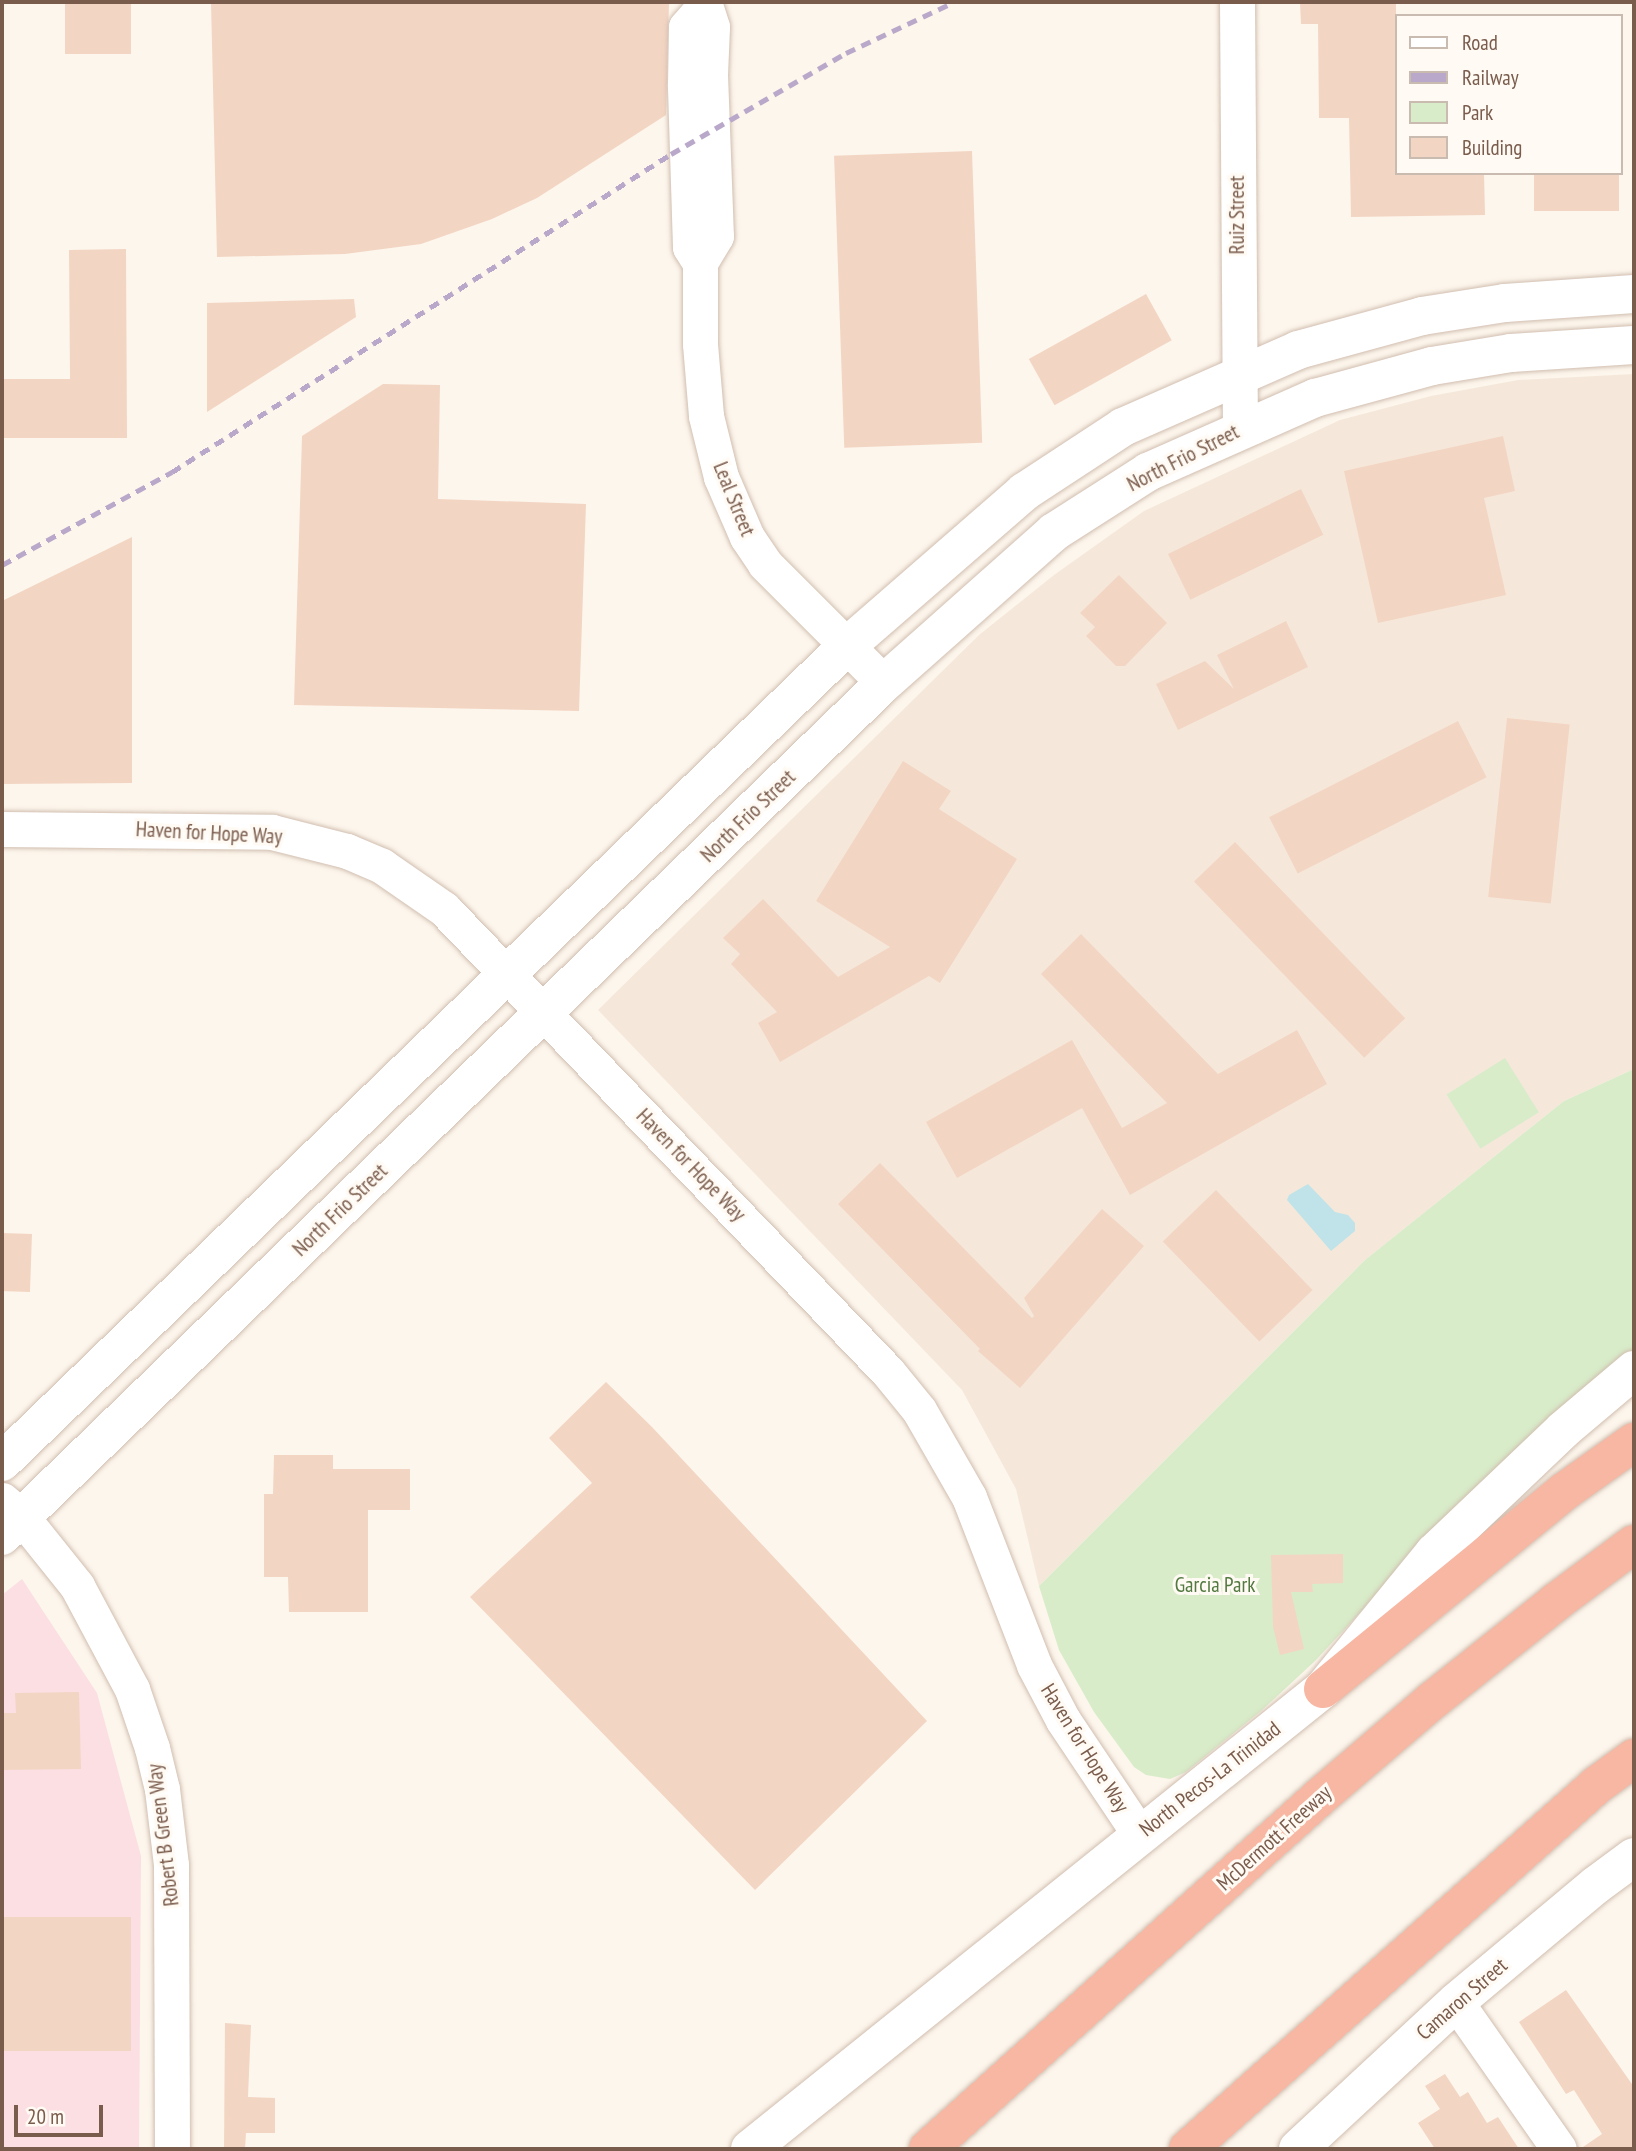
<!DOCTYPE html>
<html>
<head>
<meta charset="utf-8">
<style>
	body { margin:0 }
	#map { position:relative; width:1636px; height:2151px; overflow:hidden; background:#fdf6ec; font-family:"PT Sans Narrow",sans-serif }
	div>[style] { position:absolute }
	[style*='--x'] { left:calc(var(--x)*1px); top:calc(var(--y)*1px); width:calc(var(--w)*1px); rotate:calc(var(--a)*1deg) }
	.residential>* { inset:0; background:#f5e8da }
	.medical>* { inset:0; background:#fbdfe3 }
	.green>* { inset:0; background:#d8ecc9; transform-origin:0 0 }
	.water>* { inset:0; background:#bfe3e8 }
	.building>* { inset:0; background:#f3d5c3; transform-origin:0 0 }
	.roads { filter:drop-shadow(0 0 2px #d1beb0) drop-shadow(0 0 2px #d1beb0) }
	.minor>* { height:35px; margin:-17.5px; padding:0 17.5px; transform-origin:17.5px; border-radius:17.5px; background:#fff }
	.secondary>* { height:38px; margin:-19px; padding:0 19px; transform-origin:19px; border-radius:19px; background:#fff }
	.motorway>* { height:38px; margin:-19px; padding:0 19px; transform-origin:19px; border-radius:19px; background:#f7b7a3 }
	.rail>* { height:5px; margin-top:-2.5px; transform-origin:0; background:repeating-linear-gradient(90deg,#b9a8c9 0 10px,transparent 0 17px) }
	span { translate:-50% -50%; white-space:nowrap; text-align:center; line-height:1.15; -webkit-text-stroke:6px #fffaf3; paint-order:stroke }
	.street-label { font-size:21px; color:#7a5c4d }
	.park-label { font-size:21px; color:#537a41 }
	.frame { position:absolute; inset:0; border:4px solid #7a5c4d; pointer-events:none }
	.legend { position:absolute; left:1395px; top:14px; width:228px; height:161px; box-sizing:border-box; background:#fffaf3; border:2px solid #cabbb1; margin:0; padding:9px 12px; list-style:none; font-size:21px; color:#7a5c4d }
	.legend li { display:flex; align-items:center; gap:14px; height:35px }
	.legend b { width:35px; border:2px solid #cabbb1 }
	.scale { position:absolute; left:14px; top:2105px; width:89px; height:32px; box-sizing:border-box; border:4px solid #7a5c4d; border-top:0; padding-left:9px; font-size:21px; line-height:24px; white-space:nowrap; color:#7a5c4d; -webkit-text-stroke:5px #fffaf3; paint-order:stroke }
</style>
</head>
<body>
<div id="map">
	<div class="residential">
		<i style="clip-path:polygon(1634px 374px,1634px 1069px,1564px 1101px,1365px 1260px,1039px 1586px,1016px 1489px,962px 1390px,598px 1010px,979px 635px,1054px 575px,1144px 511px,1340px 420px,1431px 396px,1518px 380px)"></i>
	</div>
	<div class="medical">
		<i style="clip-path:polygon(22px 1579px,97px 1693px,141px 1856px,139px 2149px,2px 2149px,2px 1595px)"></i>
	</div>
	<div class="green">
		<i style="left:1505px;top:1058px;width:64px;height:69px;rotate:58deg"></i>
		<i style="clip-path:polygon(1634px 1069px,1634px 1353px,1438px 1529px,1315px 1661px,1261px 1711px,1186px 1772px,1170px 1779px,1146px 1775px,1134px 1767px,1094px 1712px,1059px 1650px,1039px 1586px,1365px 1260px,1564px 1101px)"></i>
	</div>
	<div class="water">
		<i style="clip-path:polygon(1308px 1184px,1335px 1212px,1348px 1215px,1355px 1223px,1355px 1231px,1331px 1251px,1287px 1200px,1289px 1195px)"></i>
	</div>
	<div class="building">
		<i style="left:65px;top:2px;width:66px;height:52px"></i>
		<i style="clip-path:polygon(211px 2px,669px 2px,666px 115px,537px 198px,492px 219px,421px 244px,345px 254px,217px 257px)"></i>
		<i style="clip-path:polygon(1300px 2px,1396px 2px,1396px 173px,1484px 173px,1485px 215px,1351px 217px,1349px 118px,1319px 118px,1318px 24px,1301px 24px)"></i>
		<i style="left:972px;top:151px;width:292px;height:138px;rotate:88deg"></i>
		<i style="left:1534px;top:173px;width:85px;height:38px"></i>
		<i style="clip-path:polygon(126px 249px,127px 438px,2px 438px,2px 379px,70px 379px,69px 250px)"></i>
		<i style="left:1146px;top:294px;width:53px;height:134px;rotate:61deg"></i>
		<i style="clip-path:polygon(354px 299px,356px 317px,207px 412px,207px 303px)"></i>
		<i style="clip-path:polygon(383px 384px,440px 385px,438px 499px,586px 504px,579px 711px,294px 705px,302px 436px)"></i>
		<i style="clip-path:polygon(1503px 436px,1515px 491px,1484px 498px,1506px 595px,1378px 623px,1344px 471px)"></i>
		<i style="left:1301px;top:489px;width:51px;height:148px;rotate:64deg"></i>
		<i style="clip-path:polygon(132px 537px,132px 783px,2px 784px,2px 601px)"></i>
		<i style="clip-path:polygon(1119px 575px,1167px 623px,1125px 666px,1116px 666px,1086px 636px,1095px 627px,1080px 613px)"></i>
		<i style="clip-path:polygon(1286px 621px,1308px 667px,1178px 730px,1156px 684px,1205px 661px,1234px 689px,1217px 655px)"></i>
		<i style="left:1507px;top:718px;width:63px;height:180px;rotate:6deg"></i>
		<i style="left:1458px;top:721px;width:63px;height:212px;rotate:63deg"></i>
		<i style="clip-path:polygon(903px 761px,951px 791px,939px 809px,1017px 859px,940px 983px,929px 976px,780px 1062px,758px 1023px,777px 1012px,731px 964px,740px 954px,723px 938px,763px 899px,838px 977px,890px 947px,816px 901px)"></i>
		<i style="left:1235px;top:842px;width:245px;height:57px;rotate:46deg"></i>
		<i style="clip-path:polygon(1081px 934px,1218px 1074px,1297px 1030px,1327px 1084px,1130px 1195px,1082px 1108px,957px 1178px,926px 1122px,1072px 1040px,1122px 1128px,1167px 1103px,1041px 974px)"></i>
		<i style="clip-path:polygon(880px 1163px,1032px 1318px,1034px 1316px,1024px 1298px,1102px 1209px,1144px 1246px,1020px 1388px,978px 1351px,980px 1349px,838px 1204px)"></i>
		<i style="left:1216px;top:1190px;width:139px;height:74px;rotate:46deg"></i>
		<i style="left:2px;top:1233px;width:30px;height:58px;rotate:2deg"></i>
		<i style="clip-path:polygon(606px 1382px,652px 1427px,927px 1721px,755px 1890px,470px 1597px,592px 1483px,549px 1438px)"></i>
		<i style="clip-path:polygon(274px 1455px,333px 1455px,333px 1469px,410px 1469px,410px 1510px,368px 1510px,368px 1612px,289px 1612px,288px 1577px,264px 1577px,264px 1494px,273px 1494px)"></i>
		<i style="clip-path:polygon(1343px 1554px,1343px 1583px,1312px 1584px,1313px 1592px,1291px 1592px,1304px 1649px,1280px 1655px,1273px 1627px,1271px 1555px)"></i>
		<i style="clip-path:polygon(79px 1692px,81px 1769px,2px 1770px,2px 1713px,16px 1713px,15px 1693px)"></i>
		<i style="left:2px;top:1917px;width:129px;height:134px"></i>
		<i style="clip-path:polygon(1566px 1990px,1634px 2087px,1634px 2149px,1580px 2149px,1602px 2134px,1574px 2090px,1566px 2094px,1519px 2022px)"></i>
		<i style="clip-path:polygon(225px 2023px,251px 2025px,248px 2097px,275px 2098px,275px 2133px,246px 2133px,245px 2149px,224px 2149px)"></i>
		<i style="clip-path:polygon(1445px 2074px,1460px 2097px,1468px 2092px,1487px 2123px,1498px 2117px,1519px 2149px,1435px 2149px,1418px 2123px,1440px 2109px,1425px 2086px)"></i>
	</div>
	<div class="roads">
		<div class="minor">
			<i style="--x:704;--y:2;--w:26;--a:72"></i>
			<i style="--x:712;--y:27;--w:47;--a:92.4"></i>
			<i style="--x:710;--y:74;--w:162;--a:87.9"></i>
			<i style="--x:716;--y:236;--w:31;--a:121"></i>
			<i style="--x:700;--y:263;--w:81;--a:90"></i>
			<i style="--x:700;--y:344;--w:72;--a:85.2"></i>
			<i style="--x:706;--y:416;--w:63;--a:76.2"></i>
			<i style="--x:721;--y:477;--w:65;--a:66.6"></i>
			<i style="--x:747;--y:537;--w:32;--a:56"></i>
			<i style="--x:765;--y:564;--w:168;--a:45"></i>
			<i style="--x:1237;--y:2;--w:427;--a:89.6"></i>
			<i style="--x:700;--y:263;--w:19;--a:-122"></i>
			<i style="--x:690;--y:247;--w:163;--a:-91.8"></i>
			<i style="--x:685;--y:84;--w:57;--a:-89"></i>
			<i style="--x:686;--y:27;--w:28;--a:-49"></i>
			<i style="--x:2;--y:829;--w:270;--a:0.6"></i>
			<i style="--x:272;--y:832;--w:77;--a:14.2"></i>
			<i style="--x:347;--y:851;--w:38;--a:23"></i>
			<i style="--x:382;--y:866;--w:75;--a:34.7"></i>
			<i style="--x:444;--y:909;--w:641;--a:46.2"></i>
			<i style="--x:888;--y:1372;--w:49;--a:50.8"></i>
			<i style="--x:919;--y:1410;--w:100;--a:60.1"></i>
			<i style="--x:969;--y:1497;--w:180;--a:68.8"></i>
			<i style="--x:1034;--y:1665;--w:62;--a:62.2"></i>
			<i style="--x:1063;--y:1720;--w:138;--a:56.2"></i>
			<i style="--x:2;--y:1500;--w:25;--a:40"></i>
			<i style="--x:21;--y:1516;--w:90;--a:51.3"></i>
			<i style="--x:77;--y:1586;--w:117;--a:61.9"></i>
			<i style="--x:132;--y:1689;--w:62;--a:71.3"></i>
			<i style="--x:152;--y:1748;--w:42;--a:76.3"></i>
			<i style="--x:162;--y:1789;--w:77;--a:83.2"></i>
			<i style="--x:171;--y:1865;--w:284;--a:89.8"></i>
			<i style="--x:1456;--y:2002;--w:179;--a:55"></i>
		</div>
		<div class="secondary">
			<i style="--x:2;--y:1462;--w:1175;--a:-44"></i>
			<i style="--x:847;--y:646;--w:235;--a:-41"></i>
			<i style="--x:1024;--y:492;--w:118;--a:-33.3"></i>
			<i style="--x:1123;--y:427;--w:191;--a:-23.7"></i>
			<i style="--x:1298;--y:350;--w:129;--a:-15.3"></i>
			<i style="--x:1422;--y:316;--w:84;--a:-8.9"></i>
			<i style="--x:1505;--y:303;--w:129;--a:-4"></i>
			<i style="--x:2;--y:1536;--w:1227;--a:-44.04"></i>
			<i style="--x:884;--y:683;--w:227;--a:-41.6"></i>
			<i style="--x:1054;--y:532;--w:112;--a:-32.6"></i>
			<i style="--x:1148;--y:472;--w:183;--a:-23.9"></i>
			<i style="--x:1315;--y:398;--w:121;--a:-15.3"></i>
			<i style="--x:1432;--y:366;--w:80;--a:-9.3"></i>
			<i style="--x:1511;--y:353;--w:123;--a:-3.7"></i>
			<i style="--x:750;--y:2149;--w:735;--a:-38.76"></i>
			<i style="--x:1323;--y:1689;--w:176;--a:-50.8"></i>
			<i style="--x:1434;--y:1553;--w:178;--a:-43.6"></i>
			<i style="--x:1563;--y:1430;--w:93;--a:-40.2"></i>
			<i style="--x:1298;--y:2149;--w:216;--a:-42.9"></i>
			<i style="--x:1456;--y:2002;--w:182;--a:-39.9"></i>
			<i style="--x:1596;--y:1885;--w:47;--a:-36.4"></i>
		</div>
		<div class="motorway">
			<i style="--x:1323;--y:1689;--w:313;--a:-39.3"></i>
			<i style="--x:1565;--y:1491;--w:85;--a:-35.4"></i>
			<i style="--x:928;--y:2149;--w:530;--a:-41.94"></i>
			<i style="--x:1322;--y:1795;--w:146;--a:-40.6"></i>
			<i style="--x:1433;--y:1700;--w:157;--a:-38.5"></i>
			<i style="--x:1556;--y:1602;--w:97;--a:-36.6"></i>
			<i style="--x:1188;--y:2149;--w:548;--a:-41.67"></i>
			<i style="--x:1597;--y:1785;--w:46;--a:-36.1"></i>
		</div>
	</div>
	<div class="rail">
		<i style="--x:2;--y:565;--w:194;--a:-28.7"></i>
		<i style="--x:172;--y:472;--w:592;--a:-32.51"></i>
		<i style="--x:671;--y:154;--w:202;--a:-30"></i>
		<i style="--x:846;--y:53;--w:119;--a:-25.3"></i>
	</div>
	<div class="street-label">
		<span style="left:1237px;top:215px;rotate:-90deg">Ruiz Street</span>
		<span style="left:1183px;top:458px;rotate:-27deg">North Frio Street</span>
		<span style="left:734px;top:499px;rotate:68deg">Leal Street</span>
		<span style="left:748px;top:816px;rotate:-44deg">North Frio Street</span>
		<span style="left:209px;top:833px;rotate:3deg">Haven for Hope Way</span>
		<span style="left:691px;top:1165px;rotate:46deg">Haven for Hope Way</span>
		<span style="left:340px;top:1210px;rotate:-44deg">North Frio Street</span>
		<span style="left:1085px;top:1748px;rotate:58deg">Haven for Hope Way</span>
		<span style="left:1210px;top:1779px;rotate:-38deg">North Pecos-La Trinidad</span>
		<span style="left:163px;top:1835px;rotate:-97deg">Robert B Green Way</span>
		<span style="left:1274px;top:1838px;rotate:-42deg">McDermott Freeway</span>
		<span style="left:1462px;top:1999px;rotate:-41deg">Camaron Street</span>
	</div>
	<div class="park-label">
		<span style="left:1215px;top:1585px">Garcia Park</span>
	</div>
	<div class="frame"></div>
	<ul class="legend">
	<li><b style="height:9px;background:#fff"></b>Road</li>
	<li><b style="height:9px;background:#b9a8c9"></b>Railway</li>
	<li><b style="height:19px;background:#d8ecc9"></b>Park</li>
	<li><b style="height:19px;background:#f3d5c3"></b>Building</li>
	</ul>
	<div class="scale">20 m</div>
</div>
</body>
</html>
